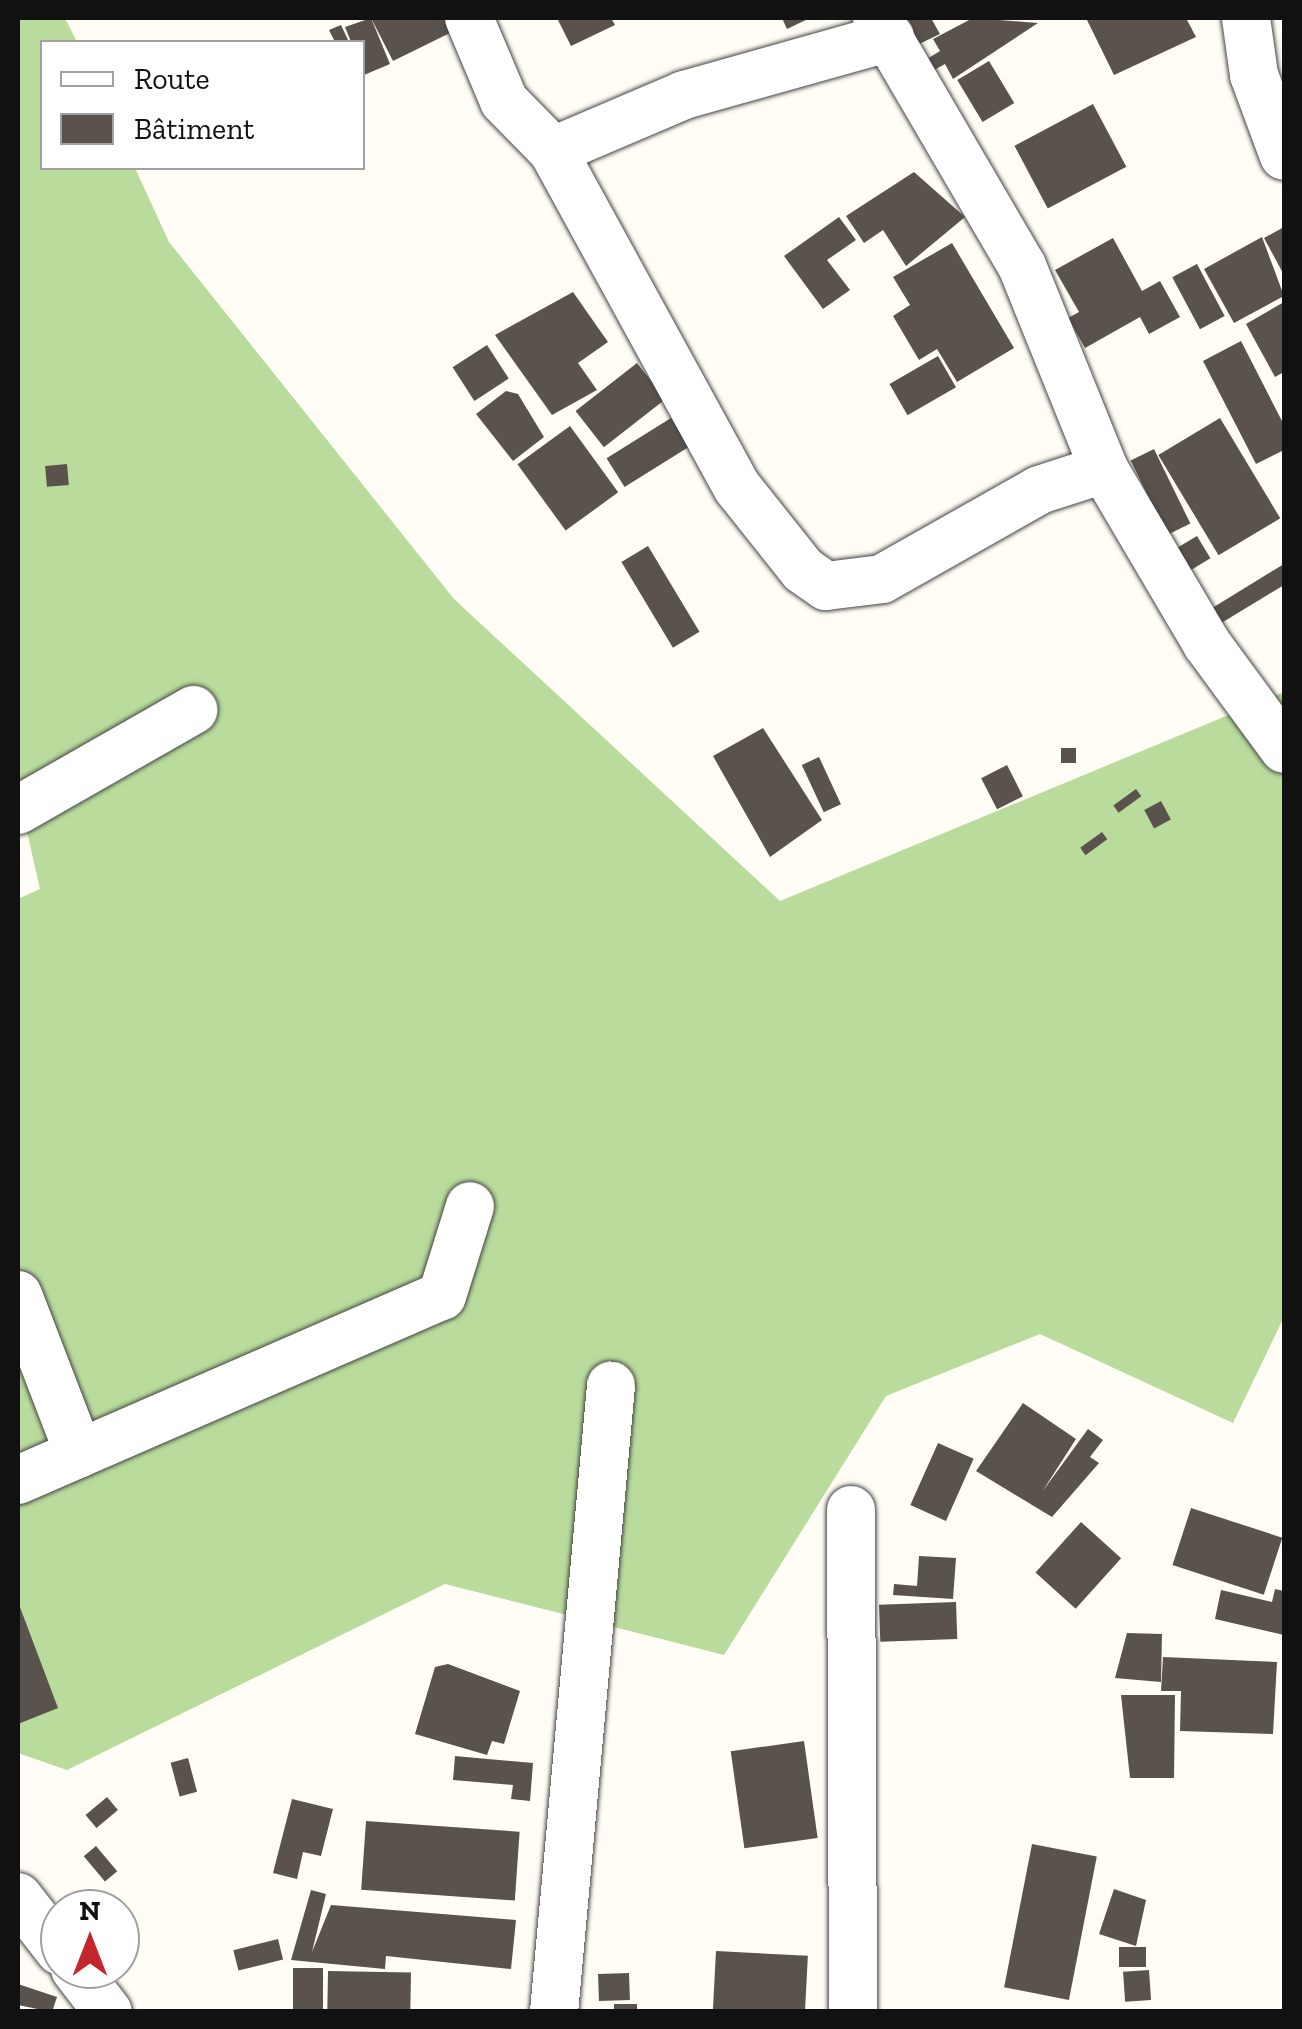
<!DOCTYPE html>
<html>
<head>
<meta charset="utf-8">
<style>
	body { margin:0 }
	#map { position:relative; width:1302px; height:2029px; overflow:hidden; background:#fffdf5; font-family:"Zilla Slab",serif }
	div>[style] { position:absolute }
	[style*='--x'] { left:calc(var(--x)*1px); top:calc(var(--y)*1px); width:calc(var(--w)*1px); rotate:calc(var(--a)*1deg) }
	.forest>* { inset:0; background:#b9dc9c }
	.building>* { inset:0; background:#5a524d; transform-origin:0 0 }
	.roads { filter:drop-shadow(0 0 2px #444) drop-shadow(0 0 2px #444) }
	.minor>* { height:48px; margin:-24px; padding:0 24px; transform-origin:24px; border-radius:24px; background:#fff }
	span { translate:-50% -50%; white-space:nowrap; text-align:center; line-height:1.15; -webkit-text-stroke:10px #fff; paint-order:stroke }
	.frame { position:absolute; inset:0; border:20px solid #111; pointer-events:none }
	.legend { position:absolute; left:40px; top:40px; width:325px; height:130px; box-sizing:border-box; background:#fff; border:2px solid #a0a0a0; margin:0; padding:12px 18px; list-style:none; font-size:30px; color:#111 }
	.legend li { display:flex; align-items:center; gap:20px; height:50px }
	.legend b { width:50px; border:2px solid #a0a0a0 }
	.north { position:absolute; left:40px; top:1889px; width:100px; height:100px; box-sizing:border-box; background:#fff; border:2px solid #a0a0a0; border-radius:50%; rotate:0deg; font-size:28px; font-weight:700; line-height:40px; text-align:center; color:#111 }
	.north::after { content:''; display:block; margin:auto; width:35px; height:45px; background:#c4262e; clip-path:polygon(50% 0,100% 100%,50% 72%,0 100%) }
</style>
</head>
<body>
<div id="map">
	<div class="forest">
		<i style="clip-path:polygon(18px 18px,65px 18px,77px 42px,42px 42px,42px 168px,135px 168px,169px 242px,454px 599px,780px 901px,1284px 692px,1284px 1317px,1233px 1423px,1040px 1334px,886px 1396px,724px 1655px,445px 1584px,67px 1770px,18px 1753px,18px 899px,40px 889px,18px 792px)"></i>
	</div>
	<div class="building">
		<i style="clip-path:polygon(371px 18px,450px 18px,456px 30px,393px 61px)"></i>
		<i style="clip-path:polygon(371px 18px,390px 64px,364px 75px,362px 42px,351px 42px,345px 27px)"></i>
		<i style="clip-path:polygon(557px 18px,611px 18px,615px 25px,571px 46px)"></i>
		<i style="clip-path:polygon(782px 18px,810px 18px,787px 29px)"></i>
		<i style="clip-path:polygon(901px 18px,931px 18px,940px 34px,915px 46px)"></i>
		<i style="clip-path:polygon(973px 18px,1038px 23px,953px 79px,945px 64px,929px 73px,922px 62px,940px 51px,933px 39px)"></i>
		<i style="clip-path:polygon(1086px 18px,1186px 18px,1196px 37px,1114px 75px)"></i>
		<i style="clip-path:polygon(341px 25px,349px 42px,335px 42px,329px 30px)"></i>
		<i style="left:989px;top:61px;width:49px;height:37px;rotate:59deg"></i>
		<i style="left:1093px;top:104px;width:71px;height:89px;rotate:62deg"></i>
		<i style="clip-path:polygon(914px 172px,965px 217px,906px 266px,883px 230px,864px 243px,846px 216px)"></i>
		<i style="clip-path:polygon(839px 217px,856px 240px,827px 260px,850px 290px,823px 309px,784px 256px)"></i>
		<i style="clip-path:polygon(1284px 227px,1284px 275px,1264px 238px)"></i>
		<i style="clip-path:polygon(1262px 237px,1284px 296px,1234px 323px,1204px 269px)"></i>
		<i style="clip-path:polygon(1113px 238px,1142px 291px,1160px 281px,1180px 317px,1149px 334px,1140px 317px,1085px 348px,1068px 318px,1079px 312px,1055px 270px)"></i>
		<i style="clip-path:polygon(952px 243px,1014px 348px,957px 382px,937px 349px,919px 360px,893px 316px,910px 305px,893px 277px)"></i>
		<i style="left:1197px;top:264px;width:59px;height:28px;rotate:62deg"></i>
		<i style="clip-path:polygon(573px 292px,608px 342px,578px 363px,597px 390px,552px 415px,495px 335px)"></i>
		<i style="clip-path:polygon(1284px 302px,1284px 372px,1275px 377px,1246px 324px)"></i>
		<i style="clip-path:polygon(1241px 341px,1284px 425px,1284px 450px,1256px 464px,1203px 361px)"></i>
		<i style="left:487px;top:345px;width:40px;height:41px;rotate:57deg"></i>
		<i style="left:938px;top:356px;width:36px;height:56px;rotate:60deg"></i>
		<i style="left:637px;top:363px;width:46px;height:78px;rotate:52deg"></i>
		<i style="clip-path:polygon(506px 391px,518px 394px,544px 437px,513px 461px,476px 414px)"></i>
		<i style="left:671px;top:418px;width:34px;height:76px;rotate:58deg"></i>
		<i style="left:1220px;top:418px;width:117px;height:72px;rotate:59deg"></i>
		<i style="left:570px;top:426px;width:82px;height:65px;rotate:54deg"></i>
		<i style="left:1154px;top:449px;width:83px;height:26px;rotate:64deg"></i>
		<i style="left:67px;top:464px;width:21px;height:22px;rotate:85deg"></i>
		<i style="left:1197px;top:536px;width:26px;height:24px;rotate:59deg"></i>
		<i style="left:648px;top:546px;width:100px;height:31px;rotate:59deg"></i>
		<i style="clip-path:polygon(1284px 564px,1284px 585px,1218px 625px,1209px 610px)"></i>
		<i style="clip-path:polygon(763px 728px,822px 820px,770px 857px,713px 756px)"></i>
		<i style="left:1061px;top:748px;width:15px;height:15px"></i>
		<i style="left:819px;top:757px;width:52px;height:19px;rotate:65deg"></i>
		<i style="left:1007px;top:765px;width:35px;height:29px;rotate:63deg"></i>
		<i style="left:1136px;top:789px;width:9px;height:28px;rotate:54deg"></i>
		<i style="left:1161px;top:801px;width:21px;height:19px;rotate:62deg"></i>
		<i style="left:1102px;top:832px;width:9px;height:27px;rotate:54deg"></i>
		<i style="clip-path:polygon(1023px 1403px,1076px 1439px,1042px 1492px,1088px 1429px,1103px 1440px,1090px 1457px,1099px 1463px,1052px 1517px,976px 1471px)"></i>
		<i style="left:938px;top:1443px;width:39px;height:68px;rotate:24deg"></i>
		<i style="left:1191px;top:1508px;width:96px;height:60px;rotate:18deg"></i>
		<i style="left:1081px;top:1522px;width:54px;height:68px;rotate:42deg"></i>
		<i style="clip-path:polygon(919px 1556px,956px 1558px,953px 1599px,893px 1595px,894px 1584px,917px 1586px)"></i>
		<i style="clip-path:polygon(1275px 1589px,1284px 1591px,1284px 1635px,1215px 1619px,1221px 1590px,1272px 1602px)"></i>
		<i style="clip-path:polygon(18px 1602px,58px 1708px,18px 1724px)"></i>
		<i style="left:956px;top:1602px;width:37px;height:77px;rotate:88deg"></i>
		<i style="clip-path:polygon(1127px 1633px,1162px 1634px,1161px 1682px,1115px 1678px)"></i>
		<i style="clip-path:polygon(1163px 1657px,1277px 1662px,1273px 1734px,1180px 1731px,1181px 1691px,1161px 1691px)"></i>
		<i style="clip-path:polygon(448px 1664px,520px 1691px,504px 1744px,492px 1741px,487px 1755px,415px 1734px,435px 1667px)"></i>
		<i style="clip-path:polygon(1121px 1695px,1175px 1695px,1174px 1778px,1130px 1778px)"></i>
		<i style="left:804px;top:1741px;width:98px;height:74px;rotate:82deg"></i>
		<i style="clip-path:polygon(455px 1756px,533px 1763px,530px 1801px,511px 1799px,513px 1785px,453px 1780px)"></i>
		<i style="left:188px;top:1758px;width:35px;height:18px;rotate:75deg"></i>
		<i style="left:107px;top:1797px;width:17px;height:28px;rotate:50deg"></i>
		<i style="clip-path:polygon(292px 1799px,333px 1809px,321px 1856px,303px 1852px,297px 1879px,273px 1873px)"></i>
		<i style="left:366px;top:1821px;width:154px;height:69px;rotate:4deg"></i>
		<i style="left:1032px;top:1844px;width:66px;height:146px;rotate:11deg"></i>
		<i style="left:96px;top:1846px;width:33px;height:16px;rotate:50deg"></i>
		<i style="clip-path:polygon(1114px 1889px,1146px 1900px,1136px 1946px,1099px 1934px)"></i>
		<i style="clip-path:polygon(311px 1890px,326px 1894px,312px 1952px,331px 1905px,516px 1920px,511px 1969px,386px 1956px,385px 1969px,291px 1960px)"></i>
		<i style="left:278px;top:1939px;width:21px;height:46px;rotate:76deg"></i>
		<i style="left:1146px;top:1947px;width:20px;height:27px;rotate:90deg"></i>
		<i style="left:716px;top:1951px;width:92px;height:61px;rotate:3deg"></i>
		<i style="left:293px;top:1968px;width:30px;height:44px"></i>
		<i style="left:1149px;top:1970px;width:30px;height:26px;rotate:86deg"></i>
		<i style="left:328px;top:1971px;width:83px;height:41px;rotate:1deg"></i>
		<i style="left:629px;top:1973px;width:27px;height:31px;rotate:88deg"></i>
		<i style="clip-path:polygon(18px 1984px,57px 1997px,52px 2012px,18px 2005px)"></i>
		<i style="left:614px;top:2004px;width:23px;height:8px"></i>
	</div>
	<div class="roads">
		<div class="minor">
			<i style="--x:469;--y:18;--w:90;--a:67.1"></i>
			<i style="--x:504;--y:101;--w:70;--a:45.6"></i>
			<i style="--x:553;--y:151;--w:383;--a:61.3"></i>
			<i style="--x:737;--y:487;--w:106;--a:51.5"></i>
			<i style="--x:803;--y:570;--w:28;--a:35"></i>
			<i style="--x:826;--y:586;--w:56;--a:-7.1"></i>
			<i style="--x:882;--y:579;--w:180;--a:-29.5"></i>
			<i style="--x:1039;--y:490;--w:68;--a:-17.9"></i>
			<i style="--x:1104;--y:469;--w:203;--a:59.5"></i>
			<i style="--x:1207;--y:644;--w:130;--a:53.7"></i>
			<i style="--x:877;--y:18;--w:287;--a:59.7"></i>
			<i style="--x:1022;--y:266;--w:219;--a:68"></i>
			<i style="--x:1246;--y:18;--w:58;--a:82"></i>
			<i style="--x:1254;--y:75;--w:86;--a:69.7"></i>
			<i style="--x:553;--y:151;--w:142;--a:-23.1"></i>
			<i style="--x:684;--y:95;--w:214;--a:-15.7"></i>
			<i style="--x:18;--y:810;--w:202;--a:-29.7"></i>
			<i style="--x:18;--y:1295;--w:170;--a:69"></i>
			<i style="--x:18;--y:1480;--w:462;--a:-23.5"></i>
			<i style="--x:442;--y:1296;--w:94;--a:-72.7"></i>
			<i style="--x:851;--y:1510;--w:502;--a:89.77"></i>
			<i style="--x:18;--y:1897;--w:68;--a:52.1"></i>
			<i style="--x:75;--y:1969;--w:54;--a:52.5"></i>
			<i style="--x:554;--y:2012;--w:629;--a:-84.8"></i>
		</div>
	</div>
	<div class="frame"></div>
	<ul class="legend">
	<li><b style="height:12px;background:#fff"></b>Route</li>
	<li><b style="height:28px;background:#5a524d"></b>Bâtiment</li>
	</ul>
	<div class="north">N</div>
</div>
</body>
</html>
